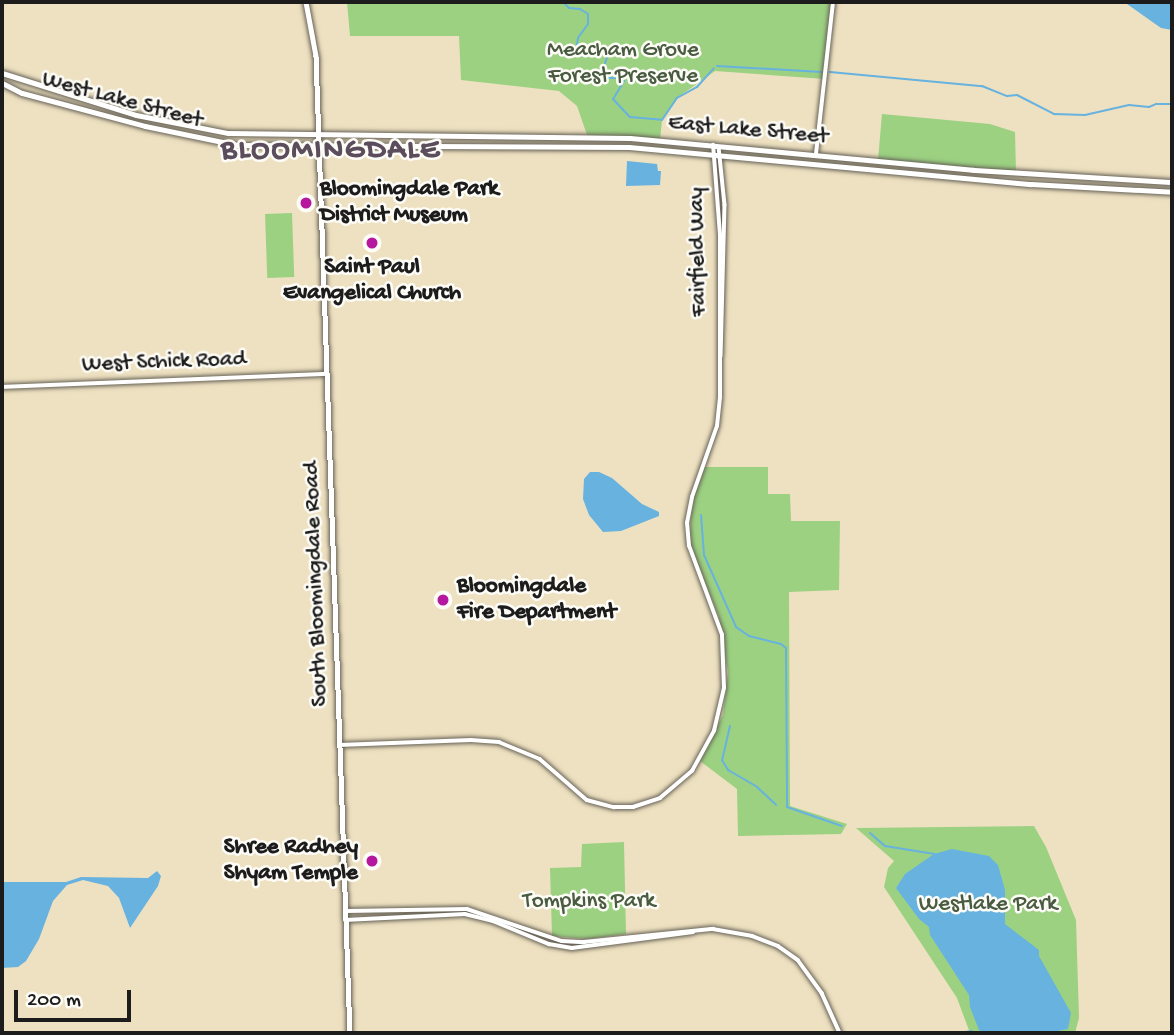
<!DOCTYPE html>
<html>
<head>
<meta charset="utf-8">
<style>
	body { margin:0 }
	#map { position:relative; width:1174px; height:1035px; overflow:hidden; background:#eee1c1; font-family:"Gochi Hand",sans-serif }
	div>[style] { position:absolute }
	[style*='--x'] { left:calc(var(--x)*1px); top:calc(var(--y)*1px); width:calc(var(--w)*1px); rotate:calc(var(--a)*1deg) }
	.green>* { inset:0; background:#9cd182; transform-origin:0 0 }
	.water>* { inset:0; background:#67b2df }
	.stream>* { height:2px; margin:-1px; padding:0 1px; transform-origin:1px; border-radius:1px; background:#67b2df }
	.roads { filter:drop-shadow(0 0 2px #666156) drop-shadow(0 0 2px #666156) }
	.tertiary>* { height:3.5px; margin:-1.75px; padding:0 1.75px; transform-origin:1.75px; border-radius:1.75px; background:#fff }
	.secondary>* { height:4.5px; margin:-2.25px; padding:0 2.25px; transform-origin:2.25px; border-radius:2.25px; background:#fff }
	.primary>* { height:5px; margin:-2.5px; padding:0 2.5px; transform-origin:2.5px; border-radius:2.5px; background:#fff }
	.dots>* { width:19px; height:19px; translate:-50% -50%; box-sizing:border-box; border:4px solid #fdfcf7; border-radius:50% }
	span { translate:-50% -50%; white-space:nowrap; text-align:center; line-height:1.15; -webkit-text-stroke:5px #fdfcf7; paint-order:stroke }
	.park-label { font-size:23px; color:#495b40 }
	.street-label { font-size:23px; color:#1c1c1c }
	.poi-label { font-size:23px; color:#1c1c1c; font-weight:700 }
	.left { translate:0 -50%; text-align:left }
	.right { translate:-100% -50%; text-align:right }
	.district-label { font-size:30px; color:#5c4d5c; font-weight:700; letter-spacing:2px }
	.frame { position:absolute; inset:0; border:4px solid #1c1c1c; pointer-events:none }
	.scale { position:absolute; left:14px; top:990px; width:117px; height:32px; box-sizing:border-box; border:4px solid #1c1c1c; border-top:0; padding-left:9px; font-size:21px; line-height:24px; white-space:nowrap; color:#1c1c1c; -webkit-text-stroke:5px #fdfcf7; paint-order:stroke }
</style>
</head>
<body>
<div id="map">
	<div class="green">
		<i style="clip-path:polygon(347px 2px,833px 2px,825px 79px,715px 71px,677px 98px,662px 120px,660px 140px,587px 135px,577px 106px,559px 91px,461px 80px,459px 36px,350px 36px)"></i>
		<i style="clip-path:polygon(882px 114px,990px 124px,1015px 132px,1016px 172px,878px 160px)"></i>
		<i style="left:292px;top:213px;width:64px;height:27px;rotate:88deg"></i>
		<i style="clip-path:polygon(704px 467px,768px 467px,768px 494px,790px 494px,791px 521px,840px 521px,839px 590px,789px 592px,790px 806px,847px 824px,841px 834px,738px 836px,737px 789px,700px 761px,723px 715px,728px 672px,719px 617px,690px 545px,691px 504px)"></i>
		<i style="clip-path:polygon(1034px 826px,1046px 847px,1076px 920px,1079px 1018px,1075px 1033px,970px 1033px,957px 998px,884px 887px,888px 868px,894px 861px,856px 828px)"></i>
		<i style="clip-path:polygon(624px 842px,626px 934px,588px 939px,552px 936px,550px 868px,581px 867px,582px 844px)"></i>
	</div>
	<div class="water">
		<i style="clip-path:polygon(1108px 2px,1172px 2px,1172px 30px,1161px 28px,1127px 4px)"></i>
		<i style="clip-path:polygon(627px 161px,657px 164px,658px 171px,661px 171px,660px 185px,626px 186px)"></i>
		<i style="clip-path:polygon(590px 472px,599px 472px,612px 478px,642px 504px,659px 512px,659px 516px,621px 531px,603px 532px,589px 515px,583px 499px,584px 479px)"></i>
		<i style="clip-path:polygon(952px 849px,989px 856px,998px 865px,1005px 890px,1005px 924px,1039px 950px,1039px 956px,1071px 1013px,1068px 1029px,1047px 1033px,982px 1033px,979px 1030px,970px 1007px,969px 995px,930px 935px,929px 927px,919px 919px,896px 888px,905px 874px,934px 854px)"></i>
		<i style="clip-path:polygon(157px 871px,161px 876px,158px 886px,130px 928px,119px 898px,108px 886px,83px 880px,67px 885px,53px 901px,39px 939px,26px 961px,18px 967px,2px 968px,2px 882px,66px 882px,81px 877px,148px 878px)"></i>
	</div>
	<div class="stream">
		<i style="--x:563;--y:2;--w:8;--a:45"></i>
		<i style="--x:569;--y:8;--w:11;--a:5"></i>
		<i style="--x:580;--y:9;--w:9;--a:32"></i>
		<i style="--x:588;--y:14;--w:10;--a:90"></i>
		<i style="--x:588;--y:24;--w:17;--a:126"></i>
		<i style="--x:578;--y:38;--w:13;--a:99"></i>
		<i style="--x:576;--y:51;--w:9;--a:36"></i>
		<i style="--x:583;--y:56;--w:16;--a:-43"></i>
		<i style="--x:595;--y:45;--w:15;--a:23"></i>
		<i style="--x:609;--y:51;--w:23;--a:108"></i>
		<i style="--x:602;--y:73;--w:7;--a:45"></i>
		<i style="--x:607;--y:78;--w:14;--a:0"></i>
		<i style="--x:621;--y:78;--w:4;--a:45"></i>
		<i style="--x:624;--y:81;--w:21;--a:121"></i>
		<i style="--x:613;--y:99;--w:25;--a:47"></i>
		<i style="--x:630;--y:117;--w:32;--a:5"></i>
		<i style="--x:662;--y:120;--w:27;--a:-56"></i>
		<i style="--x:677;--y:98;--w:23;--a:-29"></i>
		<i style="--x:697;--y:87;--w:25;--a:-48"></i>
		<i style="--x:717;--y:66;--w:105;--a:3.3"></i>
		<i style="--x:830;--y:72;--w:153;--a:5.3"></i>
		<i style="--x:982;--y:86;--w:27;--a:22"></i>
		<i style="--x:1007;--y:96;--w:10;--a:-6"></i>
		<i style="--x:1017;--y:95;--w:42;--a:27.2"></i>
		<i style="--x:1054;--y:114;--w:31;--a:2"></i>
		<i style="--x:1085;--y:115;--w:45;--a:-12.8"></i>
		<i style="--x:1129;--y:105;--w:20;--a:6"></i>
		<i style="--x:1149;--y:107;--w:8;--a:-23"></i>
		<i style="--x:1156;--y:104;--w:16;--a:0"></i>
		<i style="--x:701;--y:515;--w:40;--a:85.7"></i>
		<i style="--x:704;--y:555;--w:79;--a:66"></i>
		<i style="--x:736;--y:627;--w:16;--a:35"></i>
		<i style="--x:749;--y:636;--w:33;--a:14"></i>
		<i style="--x:781;--y:644;--w:6;--a:39"></i>
		<i style="--x:786;--y:648;--w:159;--a:89.6"></i>
		<i style="--x:787;--y:807;--w:58;--a:19.1"></i>
		<i style="--x:730;--y:726;--w:35;--a:103"></i>
		<i style="--x:722;--y:760;--w:12;--a:59"></i>
		<i style="--x:728;--y:770;--w:34;--a:30"></i>
		<i style="--x:757;--y:787;--w:26;--a:43"></i>
		<i style="--x:870;--y:833;--w:20;--a:41"></i>
		<i style="--x:885;--y:846;--w:50;--a:9.3"></i>
		<i style="--x:958;--y:1033;--w:14;--a:-8"></i>
	</div>
	<div class="roads">
		<div class="tertiary">
			<i style="--x:719;--y:147;--w:58;--a:84.1"></i>
			<i style="--x:725;--y:205;--w:151;--a:91.5"></i>
			<i style="--x:816;--y:154;--w:153;--a:-83.6"></i>
			<i style="--x:2;--y:387;--w:325;--a:-2.3"></i>
			<i style="--x:339;--y:745;--w:132;--a:-2.2"></i>
			<i style="--x:471;--y:740;--w:28;--a:4"></i>
			<i style="--x:499;--y:742;--w:44;--a:22.5"></i>
			<i style="--x:540;--y:759;--w:62;--a:41.1"></i>
			<i style="--x:587;--y:800;--w:28;--a:15"></i>
			<i style="--x:614;--y:807;--w:19;--a:0"></i>
			<i style="--x:633;--y:807;--w:28;--a:-18"></i>
			<i style="--x:660;--y:798;--w:42;--a:-40.2"></i>
			<i style="--x:692;--y:771;--w:46;--a:-61.2"></i>
			<i style="--x:714;--y:731;--w:44;--a:-76.9"></i>
			<i style="--x:724;--y:688;--w:53;--a:-92.2"></i>
			<i style="--x:722;--y:635;--w:95;--a:-110.3"></i>
			<i style="--x:689;--y:546;--w:23;--a:-95"></i>
			<i style="--x:687;--y:523;--w:26;--a:-79"></i>
			<i style="--x:692;--y:497;--w:75;--a:-70.6"></i>
			<i style="--x:717;--y:426;--w:29;--a:-84"></i>
			<i style="--x:720;--y:397;--w:162;--a:-90"></i>
			<i style="--x:720;--y:235;--w:90;--a:-94.4"></i>
			<i style="--x:346;--y:911;--w:121;--a:-0.9"></i>
			<i style="--x:467;--y:909;--w:100;--a:18.6"></i>
			<i style="--x:562;--y:941;--w:22;--a:3"></i>
			<i style="--x:584;--y:942;--w:130;--a:-5.8"></i>
			<i style="--x:713;--y:929;--w:40;--a:10"></i>
			<i style="--x:752;--y:936;--w:28;--a:21"></i>
			<i style="--x:778;--y:946;--w:24;--a:35"></i>
			<i style="--x:798;--y:960;--w:41;--a:54"></i>
			<i style="--x:822;--y:993;--w:44;--a:65.8"></i>
			<i style="--x:345;--y:920;--w:120;--a:-2.9"></i>
			<i style="--x:465;--y:914;--w:29;--a:14"></i>
			<i style="--x:493;--y:921;--w:61;--a:22.3"></i>
			<i style="--x:549;--y:944;--w:23;--a:10"></i>
			<i style="--x:572;--y:948;--w:122;--a:-7.5"></i>
		</div>
		<div class="secondary">
			<i style="--x:306;--y:2;--w:55;--a:79.5"></i>
			<i style="--x:316;--y:56;--w:978;--a:88.01"></i>
		</div>
		<div class="primary">
			<i style="--x:2;--y:73;--w:140;--a:17.4"></i>
			<i style="--x:136;--y:115;--w:94;--a:11.1"></i>
			<i style="--x:228;--y:133;--w:402;--a:0.7"></i>
			<i style="--x:630;--y:138;--w:344;--a:5.3"></i>
			<i style="--x:973;--y:170;--w:199;--a:3.5"></i>
			<i style="--x:2;--y:83;--w:22;--a:27"></i>
			<i style="--x:22;--y:93;--w:127;--a:15"></i>
			<i style="--x:145;--y:126;--w:94;--a:11.7"></i>
			<i style="--x:237;--y:145;--w:392;--a:0.3"></i>
			<i style="--x:629;--y:147;--w:404;--a:5.3"></i>
			<i style="--x:1031;--y:184;--w:141;--a:3.2"></i>
		</div>
	</div>
	<div class="dots">
		<i style="left:306px;top:203px;background:#b5179e"></i>
		<i style="left:372px;top:243px;background:#b5179e"></i>
		<i style="left:443px;top:600px;background:#b5179e"></i>
		<i style="left:372px;top:861px;background:#b5179e"></i>
	</div>
	<div class="park-label">
		<span style="left:623px;top:64px">Meacham Grove<br>Forest Preserve</span>
		<span style="left:589px;top:902px">Tompkins Park</span>
		<span style="left:988px;top:905px">Westlake Park</span>
	</div>
	<div class="street-label">
		<span style="left:122px;top:101px;rotate:15deg">West Lake Street</span>
		<span style="left:748px;top:131px;rotate:5deg">East Lake Street</span>
		<span style="left:699px;top:252px;rotate:-91deg">Fairfield Way</span>
		<span style="left:164px;top:363px;rotate:-2deg">West Schick Road</span>
		<span style="left:317px;top:584px;rotate:-92deg">South Bloomingdale Road</span>
	</div>
	<div class="poi-label">
		<span class="left" style="left:320px;top:203px">Bloomingdale Park<br>District Museum</span>
		<span style="left:372px;top:281px">Saint Paul<br>Evangelical Church</span>
		<span class="left" style="left:457px;top:600px">Bloomingdale<br>Fire Department</span>
		<span class="right" style="left:358px;top:861px">Shree Radhey<br>Shyam Temple</span>
	</div>
	<div class="district-label">
		<span style="left:331px;top:152px">BLOOMINGDALE</span>
	</div>
	<div class="frame"></div>
	<div class="scale">200 m</div>
</div>
</body>
</html>
